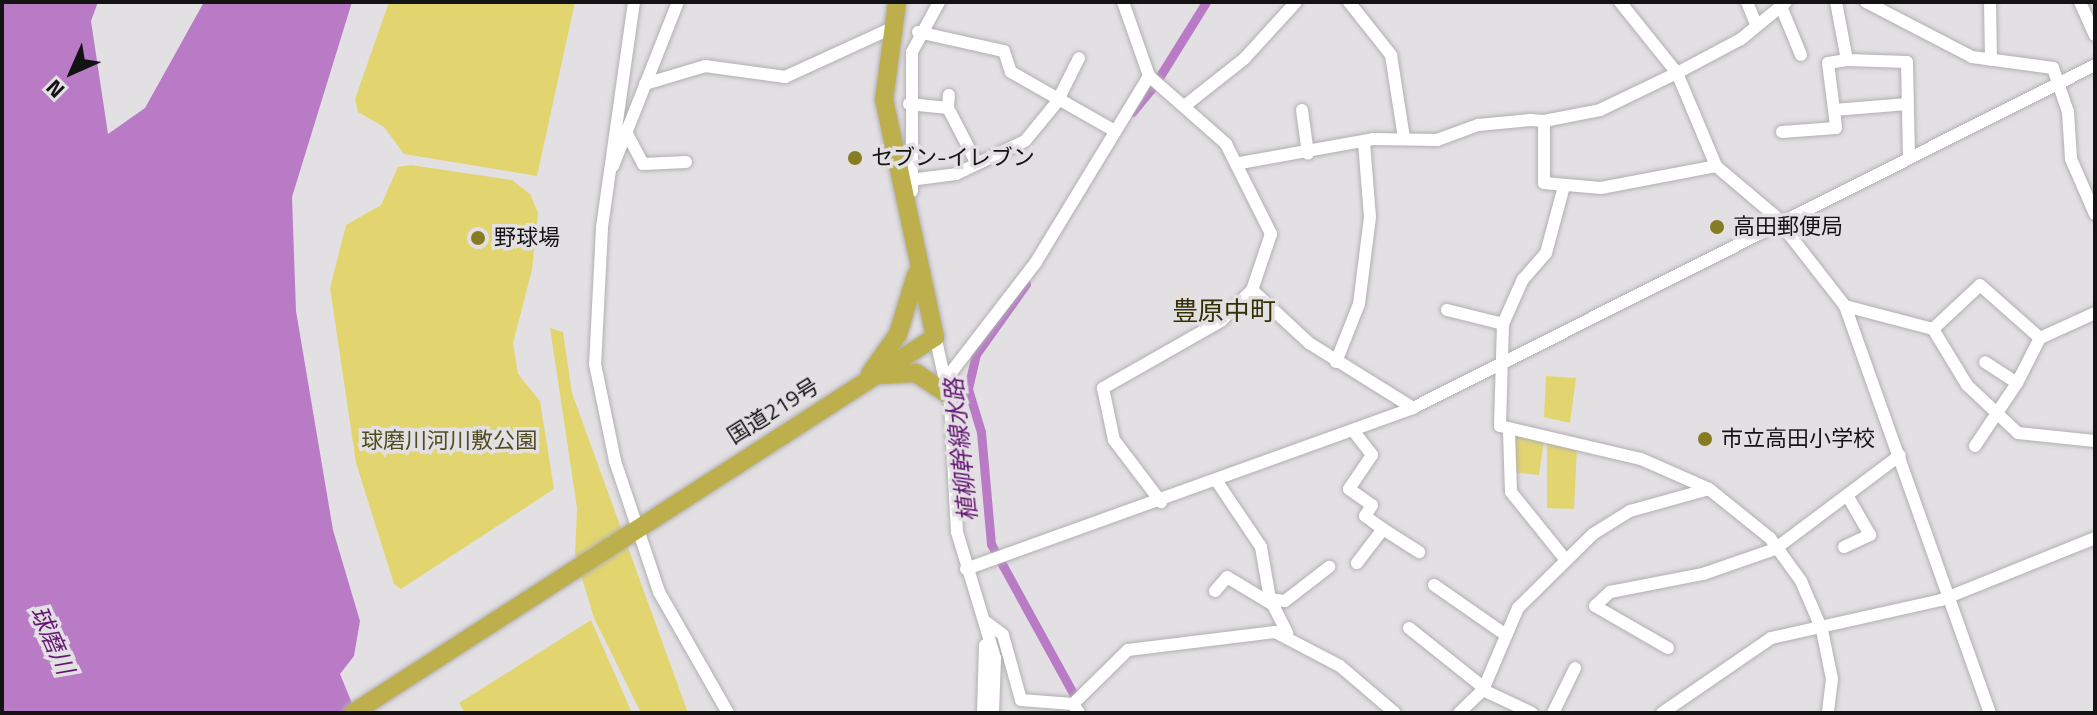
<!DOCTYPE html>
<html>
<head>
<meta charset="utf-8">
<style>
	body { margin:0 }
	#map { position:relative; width:2097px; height:715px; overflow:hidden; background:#e3e0e3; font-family:"Titillium Web","Noto Sans JP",sans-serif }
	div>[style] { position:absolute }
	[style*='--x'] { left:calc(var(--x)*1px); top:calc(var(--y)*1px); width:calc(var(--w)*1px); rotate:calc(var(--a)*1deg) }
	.green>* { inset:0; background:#e2d570 }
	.water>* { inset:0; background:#b97bc6 }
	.canal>* { height:9px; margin:-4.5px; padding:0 4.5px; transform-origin:4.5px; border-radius:4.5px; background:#b97bc6 }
	.roads { filter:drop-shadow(0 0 2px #b1afb2) drop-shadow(0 0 2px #b1afb2) }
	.minor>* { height:12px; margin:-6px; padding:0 6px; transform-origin:6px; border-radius:6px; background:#fff }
	.highway>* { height:18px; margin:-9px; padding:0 9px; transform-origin:9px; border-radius:9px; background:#bdb04c }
	.dots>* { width:22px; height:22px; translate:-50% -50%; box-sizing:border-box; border:4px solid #e3e0e3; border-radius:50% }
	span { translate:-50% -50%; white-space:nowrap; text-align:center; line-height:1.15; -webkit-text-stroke:7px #e3e0e3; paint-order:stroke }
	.poi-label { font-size:22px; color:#141314 }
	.left { translate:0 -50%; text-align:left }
	.street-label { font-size:22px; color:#141314 }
	.park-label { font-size:22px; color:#514b20 }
	.water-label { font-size:24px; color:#641673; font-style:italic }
	.quarter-label { font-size:26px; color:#352f04 }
	.frame { position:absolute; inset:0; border:4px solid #141314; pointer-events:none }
	.north { position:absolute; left:32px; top:32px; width:80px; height:80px; -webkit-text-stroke:6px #e3e0e3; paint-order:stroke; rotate:225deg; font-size:22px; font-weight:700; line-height:32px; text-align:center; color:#141314 }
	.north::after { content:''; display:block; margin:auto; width:28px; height:36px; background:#141314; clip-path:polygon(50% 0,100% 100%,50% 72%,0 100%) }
</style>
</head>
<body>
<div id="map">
	<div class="green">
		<i style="clip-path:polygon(389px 2px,575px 2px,537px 176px,404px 154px,384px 127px,358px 112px,355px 99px)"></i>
		<i style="clip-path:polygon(411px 165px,512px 180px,530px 194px,538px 213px,532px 270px,513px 343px,518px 374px,540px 401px,554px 489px,401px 589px,394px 584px,356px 463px,330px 288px,346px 225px,381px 205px,398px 167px)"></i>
		<i style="clip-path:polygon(550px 328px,563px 332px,572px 393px,688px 713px,641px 713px,594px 618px,575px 555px,577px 508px)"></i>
		<i style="clip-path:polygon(1546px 376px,1576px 378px,1570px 423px,1544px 417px)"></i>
		<i style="clip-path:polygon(1511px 434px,1544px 440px,1539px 475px,1511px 472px)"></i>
		<i style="clip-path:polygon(1547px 441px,1577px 447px,1574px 509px,1547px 508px)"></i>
		<i style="clip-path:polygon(591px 620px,632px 713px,465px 713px,459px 703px)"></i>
	</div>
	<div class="water">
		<i style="clip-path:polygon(2px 2px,98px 2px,91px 21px,108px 134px,145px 108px,204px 2px,352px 2px,292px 197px,296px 311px,333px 530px,360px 621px,354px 656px,340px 674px,356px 713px,2px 713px)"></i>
	</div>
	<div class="canal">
		<i style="--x:1160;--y:76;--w:87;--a:-58.1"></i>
		<i style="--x:1132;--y:112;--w:33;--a:-50"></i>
		<i style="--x:1026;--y:284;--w:86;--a:125.5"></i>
		<i style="--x:976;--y:354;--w:36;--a:103"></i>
		<i style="--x:968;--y:389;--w:45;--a:73.2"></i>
		<i style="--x:981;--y:432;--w:112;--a:84.9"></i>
		<i style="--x:991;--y:544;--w:175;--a:61.2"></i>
	</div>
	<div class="roads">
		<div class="minor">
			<i style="--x:634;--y:2;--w:228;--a:98.1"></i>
			<i style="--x:602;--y:228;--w:136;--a:92.9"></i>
			<i style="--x:595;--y:364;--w:99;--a:78.3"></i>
			<i style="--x:615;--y:461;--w:138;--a:71.4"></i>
			<i style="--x:659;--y:592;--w:139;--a:60.3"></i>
			<i style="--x:1123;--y:2;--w:78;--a:70.6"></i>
			<i style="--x:1149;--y:76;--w:103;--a:41.4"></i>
			<i style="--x:1226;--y:144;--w:101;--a:63.4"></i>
			<i style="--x:1271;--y:234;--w:59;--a:108.7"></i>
			<i style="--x:1252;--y:290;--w:44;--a:135"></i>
			<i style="--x:1221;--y:321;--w:136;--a:150.4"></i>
			<i style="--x:1103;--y:388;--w:53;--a:78.1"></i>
			<i style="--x:1114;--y:440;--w:78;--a:52.8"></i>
			<i style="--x:1349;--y:2;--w:68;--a:51.6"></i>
			<i style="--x:1391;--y:55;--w:84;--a:81.1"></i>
			<i style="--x:1620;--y:2;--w:91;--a:51.2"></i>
			<i style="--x:1677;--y:73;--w:101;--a:67.2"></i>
			<i style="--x:1716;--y:166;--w:76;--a:40.2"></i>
			<i style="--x:1774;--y:215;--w:115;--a:52"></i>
			<i style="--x:1845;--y:306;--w:432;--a:70.4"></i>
			<i style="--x:1747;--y:2;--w:24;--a:68"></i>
			<i style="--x:1836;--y:2;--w:59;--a:79.3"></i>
			<i style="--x:1847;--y:60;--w:60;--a:1.9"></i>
			<i style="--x:1907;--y:62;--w:95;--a:88.8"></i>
			<i style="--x:1866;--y:2;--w:119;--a:27.4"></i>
			<i style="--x:1972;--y:57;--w:82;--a:7.7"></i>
			<i style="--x:2053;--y:68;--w:46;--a:71.2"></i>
			<i style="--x:2068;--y:112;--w:47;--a:86.3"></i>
			<i style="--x:2071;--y:159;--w:60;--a:66.4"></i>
			<i style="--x:1990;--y:2;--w:58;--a:89"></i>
			<i style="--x:2080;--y:2;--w:36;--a:66"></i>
			<i style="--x:1780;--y:4;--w:55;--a:67.6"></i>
			<i style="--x:918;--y:32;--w:88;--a:12.5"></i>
			<i style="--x:1004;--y:51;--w:22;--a:72"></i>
			<i style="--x:1011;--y:72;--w:120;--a:29.6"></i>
			<i style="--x:1847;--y:60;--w:19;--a:171"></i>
			<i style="--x:1828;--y:63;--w:47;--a:82.7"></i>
			<i style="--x:1834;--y:110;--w:74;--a:-4.6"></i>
			<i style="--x:645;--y:84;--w:63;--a:-16.7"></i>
			<i style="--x:705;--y:66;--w:81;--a:7.8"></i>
			<i style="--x:785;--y:77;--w:118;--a:-24.6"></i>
			<i style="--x:909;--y:104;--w:39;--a:6"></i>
			<i style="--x:948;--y:108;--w:13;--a:-86"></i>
			<i style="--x:1187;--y:104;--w:73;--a:-38.3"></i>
			<i style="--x:1244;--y:59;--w:77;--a:-47.6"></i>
			<i style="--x:948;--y:108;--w:59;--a:62.6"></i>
			<i style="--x:1302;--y:110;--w:44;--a:82.2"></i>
			<i style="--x:1544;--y:121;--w:57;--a:-11.1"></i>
			<i style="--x:1600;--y:110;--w:85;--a:-25.7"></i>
			<i style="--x:1677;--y:73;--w:72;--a:-28"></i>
			<i style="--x:1741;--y:39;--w:58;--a:-39.4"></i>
			<i style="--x:625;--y:130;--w:38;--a:62"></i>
			<i style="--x:643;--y:164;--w:43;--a:-2.7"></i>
			<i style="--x:1782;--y:132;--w:54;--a:-4.2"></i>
			<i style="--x:1836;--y:128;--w:18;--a:-96"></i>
			<i style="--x:1240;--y:163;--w:135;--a:-10.2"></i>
			<i style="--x:1373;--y:139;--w:64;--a:0.9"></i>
			<i style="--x:1437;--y:140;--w:44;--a:-20.1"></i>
			<i style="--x:1478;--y:125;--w:53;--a:-5.4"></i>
			<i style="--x:1531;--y:120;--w:13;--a:4"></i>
			<i style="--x:1544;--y:121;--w:62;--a:90"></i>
			<i style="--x:1544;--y:183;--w:57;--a:5"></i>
			<i style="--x:1601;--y:188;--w:117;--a:-10.8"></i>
			<i style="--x:613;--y:166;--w:176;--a:-68.4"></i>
			<i style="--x:910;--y:180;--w:46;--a:-7.4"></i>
			<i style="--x:956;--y:174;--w:76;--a:-25.6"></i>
			<i style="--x:1025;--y:141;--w:50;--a:-50.6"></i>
			<i style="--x:1057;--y:102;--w:49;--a:-63.4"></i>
			<i style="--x:1564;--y:186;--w:69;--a:105"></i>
			<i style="--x:1546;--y:253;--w:35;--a:131"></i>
			<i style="--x:1523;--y:279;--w:49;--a:114"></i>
			<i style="--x:1503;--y:324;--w:102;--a:91.7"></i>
			<i style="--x:1500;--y:426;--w:145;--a:13.2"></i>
			<i style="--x:1641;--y:459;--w:74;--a:23.8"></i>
			<i style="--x:1709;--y:489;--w:78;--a:38.8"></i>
			<i style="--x:1770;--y:538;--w:53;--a:54.2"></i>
			<i style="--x:1801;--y:581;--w:53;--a:66.8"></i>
			<i style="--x:1822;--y:630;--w:50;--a:78.5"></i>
			<i style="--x:1832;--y:679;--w:34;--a:97"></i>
			<i style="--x:912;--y:191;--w:139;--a:-90"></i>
			<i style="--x:912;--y:52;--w:57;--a:-61.6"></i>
			<i style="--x:1252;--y:290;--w:78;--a:42.9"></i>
			<i style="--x:1309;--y:343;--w:123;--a:32"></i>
			<i style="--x:1845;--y:306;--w:91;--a:14.6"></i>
			<i style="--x:1933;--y:329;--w:66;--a:58.7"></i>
			<i style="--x:1967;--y:385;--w:70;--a:43.3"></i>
			<i style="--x:2018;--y:433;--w:77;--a:5.9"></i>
			<i style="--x:1447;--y:310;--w:58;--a:14"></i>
			<i style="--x:1933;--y:329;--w:64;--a:-43.1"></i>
			<i style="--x:1980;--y:285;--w:80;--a:41.5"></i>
			<i style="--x:2040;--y:338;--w:51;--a:117.1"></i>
			<i style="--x:934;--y:331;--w:74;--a:77.5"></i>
			<i style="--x:950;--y:403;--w:129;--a:86.9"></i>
			<i style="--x:957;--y:532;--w:132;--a:73.2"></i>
			<i style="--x:995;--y:658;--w:55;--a:92.1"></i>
			<i style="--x:2040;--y:338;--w:60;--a:-24.4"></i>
			<i style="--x:1336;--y:362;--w:62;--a:-68.4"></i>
			<i style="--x:1359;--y:304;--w:88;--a:-82.8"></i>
			<i style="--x:1370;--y:217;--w:75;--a:-94.6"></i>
			<i style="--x:946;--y:379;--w:148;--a:-52.4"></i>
			<i style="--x:1036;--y:262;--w:218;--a:-58.7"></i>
			<i style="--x:1509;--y:432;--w:60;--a:88.1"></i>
			<i style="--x:1511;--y:492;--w:86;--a:51.1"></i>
			<i style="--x:1355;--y:433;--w:28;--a:52"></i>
			<i style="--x:1372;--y:455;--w:41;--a:124.1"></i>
			<i style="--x:1349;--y:489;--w:28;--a:35"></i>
			<i style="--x:1372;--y:505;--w:13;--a:122"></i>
			<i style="--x:1365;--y:516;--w:22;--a:36"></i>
			<i style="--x:1383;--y:529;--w:43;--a:127.4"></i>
			<i style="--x:1975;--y:446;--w:76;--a:-56.3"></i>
			<i style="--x:2017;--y:383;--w:38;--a:-147"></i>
			<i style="--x:1218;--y:483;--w:77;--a:56.1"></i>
			<i style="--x:1261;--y:547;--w:53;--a:80.2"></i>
			<i style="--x:1270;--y:599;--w:38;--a:63"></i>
			<i style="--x:1383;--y:529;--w:43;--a:32.6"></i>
			<i style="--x:1844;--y:547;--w:29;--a:-25"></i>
			<i style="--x:1870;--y:535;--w:46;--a:-119.9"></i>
			<i style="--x:966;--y:569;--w:475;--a:-19.8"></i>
			<i style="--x:1413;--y:408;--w:763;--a:-26.7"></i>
			<i style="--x:1434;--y:585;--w:88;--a:34.8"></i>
			<i style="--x:1215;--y:591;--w:18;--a:-49"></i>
			<i style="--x:1227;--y:577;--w:52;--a:31"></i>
			<i style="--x:1270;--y:599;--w:15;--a:8"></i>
			<i style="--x:1285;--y:601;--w:56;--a:-37.7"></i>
			<i style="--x:986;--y:622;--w:21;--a:37"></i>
			<i style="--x:1003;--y:635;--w:67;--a:74.5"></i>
			<i style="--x:1021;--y:700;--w:52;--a:4.4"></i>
			<i style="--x:1073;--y:704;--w:11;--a:56"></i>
			<i style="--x:1409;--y:628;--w:95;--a:38.6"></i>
			<i style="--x:1668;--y:648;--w:84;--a:-150.1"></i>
			<i style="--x:1595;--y:606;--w:21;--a:-43"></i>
			<i style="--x:1610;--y:592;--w:95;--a:-11"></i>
			<i style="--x:1703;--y:574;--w:76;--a:-19.1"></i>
			<i style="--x:1775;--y:549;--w:156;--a:-36.9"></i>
			<i style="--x:1483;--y:690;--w:54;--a:25.1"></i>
			<i style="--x:1073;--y:704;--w:77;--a:-44.5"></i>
			<i style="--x:1128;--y:650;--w:148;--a:-7"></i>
			<i style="--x:1275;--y:632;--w:73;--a:27.6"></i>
			<i style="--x:1340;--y:666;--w:72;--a:40.5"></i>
			<i style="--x:983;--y:713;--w:68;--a:-88.3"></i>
			<i style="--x:1459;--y:713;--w:33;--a:-44"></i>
			<i style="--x:1483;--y:690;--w:89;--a:-66.9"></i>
			<i style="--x:1518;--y:608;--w:105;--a:-44.6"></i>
			<i style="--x:1593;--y:534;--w:44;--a:-31.9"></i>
			<i style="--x:1630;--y:511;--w:82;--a:-15.6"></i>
			<i style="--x:1553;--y:713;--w:50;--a:-63.9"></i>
			<i style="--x:1662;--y:713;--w:132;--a:-34.5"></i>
			<i style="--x:1771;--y:638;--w:174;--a:-12.6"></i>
			<i style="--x:1941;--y:600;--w:166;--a:-21.9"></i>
		</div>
		<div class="highway">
			<i style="--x:870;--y:374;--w:49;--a:-55"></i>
			<i style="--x:898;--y:334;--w:62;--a:-73"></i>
			<i style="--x:880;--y:375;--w:36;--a:-3"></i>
			<i style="--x:916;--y:373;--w:40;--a:34"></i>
			<i style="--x:353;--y:713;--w:693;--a:-32.86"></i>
			<i style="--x:935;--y:337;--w:242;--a:-102.1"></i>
			<i style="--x:884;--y:100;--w:99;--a:-82.4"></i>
		</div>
	</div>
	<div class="dots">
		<i style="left:855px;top:158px;background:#877c22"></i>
		<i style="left:1717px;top:227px;background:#877c22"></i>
		<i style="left:478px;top:238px;background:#877c22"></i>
		<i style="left:1705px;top:439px;background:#877c22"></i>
	</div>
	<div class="poi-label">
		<span class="left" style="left:871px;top:158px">セブン-イレブン</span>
		<span class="left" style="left:1733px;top:227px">高田郵便局</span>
		<span class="left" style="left:494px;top:238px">野球場</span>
		<span class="left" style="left:1721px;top:439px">市立高田小学校</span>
	</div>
	<div class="street-label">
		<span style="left:773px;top:411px;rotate:-32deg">国道219号</span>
	</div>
	<div class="park-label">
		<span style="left:449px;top:441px">球磨川河川敷公園</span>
	</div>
	<div class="water-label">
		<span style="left:961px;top:450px;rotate:-96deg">植柳幹線水路</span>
		<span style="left:52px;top:640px;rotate:66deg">球磨川</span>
	</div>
	<div class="quarter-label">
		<span style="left:1224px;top:311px">豊原中町</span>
	</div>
	<div class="frame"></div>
	<div class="north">N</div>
</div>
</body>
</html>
